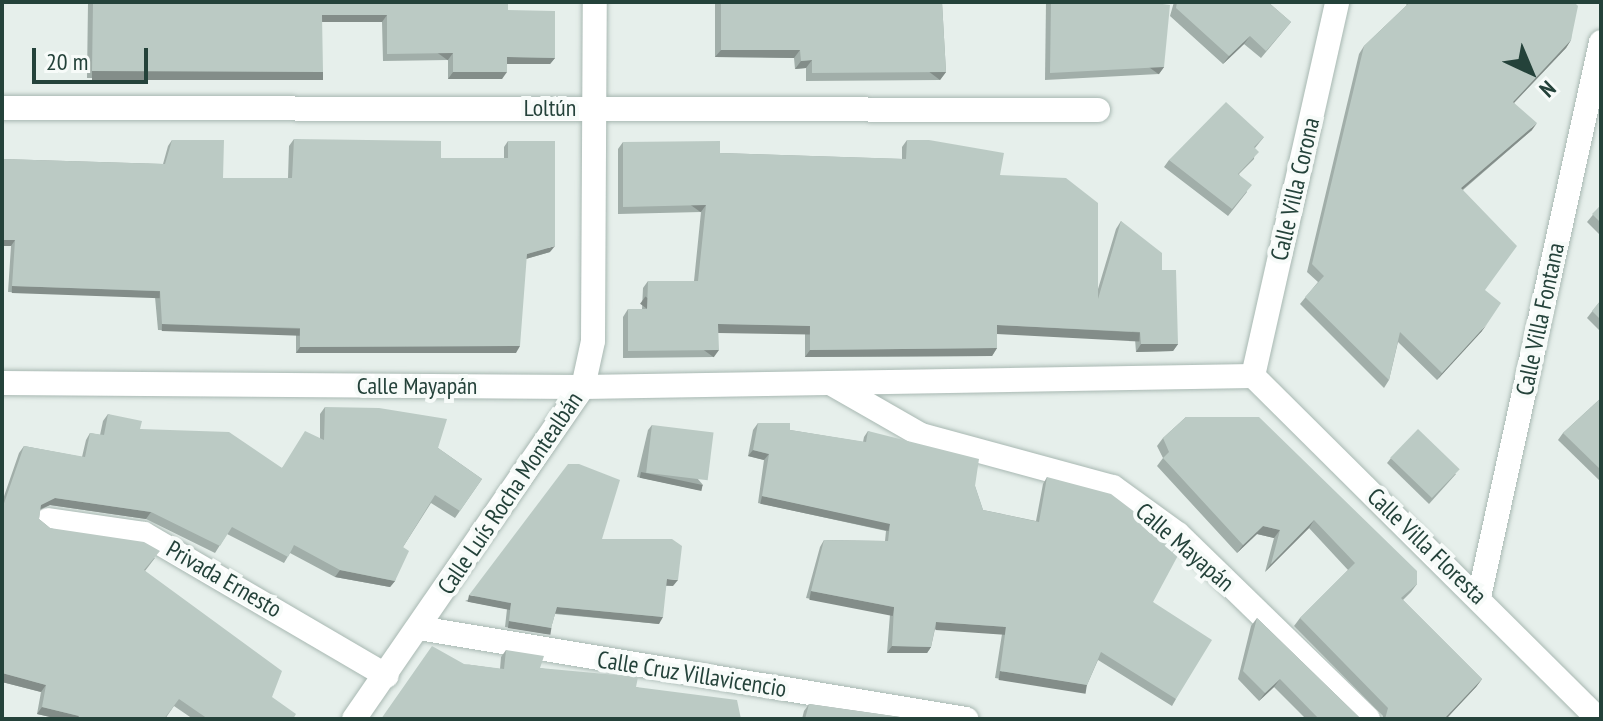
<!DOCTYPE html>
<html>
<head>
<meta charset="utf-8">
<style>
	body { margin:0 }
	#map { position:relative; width:1603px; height:721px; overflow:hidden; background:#e6efeb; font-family:"PT Sans Narrow",sans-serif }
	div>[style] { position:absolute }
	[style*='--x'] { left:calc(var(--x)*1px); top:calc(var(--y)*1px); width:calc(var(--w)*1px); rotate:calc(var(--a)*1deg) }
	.roads { filter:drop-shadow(0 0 2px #a8b8b2) drop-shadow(0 0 2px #a8b8b2) }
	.street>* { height:24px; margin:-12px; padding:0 12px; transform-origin:12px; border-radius:12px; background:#fff }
	.secondary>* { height:24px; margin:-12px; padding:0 12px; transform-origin:12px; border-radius:12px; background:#fff }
	.wall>* { inset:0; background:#a1aea9 }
	.shaded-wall>* { inset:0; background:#838d89; transform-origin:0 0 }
	.building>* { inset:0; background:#bbcac4; transform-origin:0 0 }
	span { translate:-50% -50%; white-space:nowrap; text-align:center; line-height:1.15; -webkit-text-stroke:8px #f7fbf9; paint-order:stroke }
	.street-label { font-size:24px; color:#24423a }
	.frame { position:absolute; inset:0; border:4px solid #24423a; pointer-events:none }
	.north { position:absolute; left:1491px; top:32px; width:80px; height:80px; -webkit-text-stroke:6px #f7fbf9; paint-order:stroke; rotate:136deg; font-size:22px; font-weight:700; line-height:32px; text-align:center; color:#24423a }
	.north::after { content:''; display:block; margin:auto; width:28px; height:36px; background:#24423a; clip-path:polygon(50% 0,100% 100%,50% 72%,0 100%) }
	.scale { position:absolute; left:32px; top:48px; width:116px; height:36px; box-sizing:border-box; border:4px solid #24423a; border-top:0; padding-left:10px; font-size:24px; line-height:28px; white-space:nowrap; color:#24423a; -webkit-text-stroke:6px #f7fbf9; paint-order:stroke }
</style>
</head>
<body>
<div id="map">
	<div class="roads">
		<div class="street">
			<i style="--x:2;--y:108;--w:1096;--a:0.1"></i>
			<i style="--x:1253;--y:376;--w:383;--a:-77.3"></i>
			<i style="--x:832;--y:384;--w:103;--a:29.8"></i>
			<i style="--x:921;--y:435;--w:199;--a:15.2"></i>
			<i style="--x:1113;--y:487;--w:80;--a:35.9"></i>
			<i style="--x:1178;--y:534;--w:265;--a:44.2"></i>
			<i style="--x:48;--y:520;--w:97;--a:8.3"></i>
			<i style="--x:144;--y:534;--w:281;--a:30.3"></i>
			<i style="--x:1479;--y:597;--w:568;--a:-77.6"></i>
			<i style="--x:419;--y:628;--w:555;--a:9.45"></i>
			<i style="--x:354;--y:719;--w:403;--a:-55.4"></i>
			<i style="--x:583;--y:387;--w:47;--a:-77.7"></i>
			<i style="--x:593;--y:341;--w:339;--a:-89.7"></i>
		</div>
		<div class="secondary">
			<i style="--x:2;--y:383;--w:581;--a:0.39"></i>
			<i style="--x:583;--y:387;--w:670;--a:-0.94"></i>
			<i style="--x:1253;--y:376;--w:486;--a:44.8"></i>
		</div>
	</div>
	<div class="wall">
		<i style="clip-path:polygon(88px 2px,508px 2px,508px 10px,555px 58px,550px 64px,507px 64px,502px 79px,448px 79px,448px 60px,383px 61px,382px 22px,322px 22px,318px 79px,87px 78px)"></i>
		<i style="clip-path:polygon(715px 2px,942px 2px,946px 72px,940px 80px,806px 81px,806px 68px,795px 69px,794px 58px,715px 57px)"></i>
		<i style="clip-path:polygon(1046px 2px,1148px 2px,1164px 67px,1159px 74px,1045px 80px)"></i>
		<i style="clip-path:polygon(1174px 2px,1268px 2px,1291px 22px,1261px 58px,1244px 44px,1223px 64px,1170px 16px)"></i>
		<i style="clip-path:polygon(1404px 2px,1574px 2px,1571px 40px,1566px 48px,1514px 103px,1532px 130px,1463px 190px,1485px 290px,1482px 331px,1437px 380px,1398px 342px,1389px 380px,1384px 388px,1300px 304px,1318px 282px,1307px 272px,1359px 54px,1364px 46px,1407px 5px)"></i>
		<i style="clip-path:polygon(1264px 137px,1255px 148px,1254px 159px,1239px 174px,1247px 192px,1228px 216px,1164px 167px,1169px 160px)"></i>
		<i style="clip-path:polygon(294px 139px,441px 158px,504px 158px,504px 147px,508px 141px,550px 252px,526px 259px,516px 353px,296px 353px,296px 334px,158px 330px,155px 297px,8px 292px,11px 246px,2px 246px,2px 159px,163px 164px,168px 146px,172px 140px,223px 178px,288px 178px,289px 146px)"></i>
		<i style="clip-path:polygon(907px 140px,1000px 175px,1098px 289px,1116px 229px,1121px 221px,1162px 270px,1178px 344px,1173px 351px,1136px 352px,1135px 339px,997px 333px,997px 348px,992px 356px,805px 357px,805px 333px,718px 331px,714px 357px,623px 358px,623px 317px,628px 309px,642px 309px,643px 288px,648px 281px,694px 281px,701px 212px,618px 214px,618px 149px,623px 142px,720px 153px,902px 159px,902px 147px)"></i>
		<i style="clip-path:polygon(1601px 205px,1601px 236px,1587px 222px)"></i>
		<i style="clip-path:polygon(1601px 300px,1601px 332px,1587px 318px)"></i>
		<i style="clip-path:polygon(1601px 398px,1601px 482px,1558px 440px,1563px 433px)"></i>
		<i style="clip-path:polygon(325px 407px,438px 448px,482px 479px,455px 518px,431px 503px,403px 547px,395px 581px,390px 587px,335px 577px,290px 553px,284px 563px,227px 534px,215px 553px,146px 519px,50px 505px,40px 510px,39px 519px,50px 528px,155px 558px,145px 571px,293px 719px,193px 719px,174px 706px,165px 719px,59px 719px,37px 714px,41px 692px,2px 682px,2px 502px,19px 453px,24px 446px,82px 457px,86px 440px,90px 433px,100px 435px,103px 421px,108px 414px,140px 429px,282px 468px,320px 438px,320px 414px)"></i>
		<i style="clip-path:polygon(1186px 417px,1417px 584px,1411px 592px,1403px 600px,1482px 679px,1476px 687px,1446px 719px,1382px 719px,1383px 716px,1294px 626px,1300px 618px,1348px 570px,1309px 528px,1265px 572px,1274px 538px,1257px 534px,1237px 553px,1157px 466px,1163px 458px,1157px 446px,1163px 438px)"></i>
		<i style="clip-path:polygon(758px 423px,790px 430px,863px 442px,864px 437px,868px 431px,975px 486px,983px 510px,1036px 521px,1043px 484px,1047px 477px,1153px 602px,1176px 699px,1172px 706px,1098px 660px,1087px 685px,1083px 692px,995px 678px,1002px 634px,935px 629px,931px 647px,927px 653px,887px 653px,890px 614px,806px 598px,820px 547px,824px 540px,885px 541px,886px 531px,758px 503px,764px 460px,748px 456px,753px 430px)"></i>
		<i style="clip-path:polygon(652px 425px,703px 485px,699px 490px,637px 477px,648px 430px)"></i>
		<i style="clip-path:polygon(1391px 458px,1456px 474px,1429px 504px,1387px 463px)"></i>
		<i style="clip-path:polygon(602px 539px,673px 586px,666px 586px,659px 624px,555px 614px,551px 628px,547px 634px,505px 627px,507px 609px,465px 601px)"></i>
		<i style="clip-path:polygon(1257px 618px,1361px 719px,1306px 719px,1274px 687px,1259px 701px,1238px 679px,1251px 626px)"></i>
		<i style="clip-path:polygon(506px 650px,540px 668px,636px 687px,741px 719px,464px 664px,500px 669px,501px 657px)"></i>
		<i style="clip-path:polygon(809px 704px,914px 719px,802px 719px,804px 711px)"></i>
	</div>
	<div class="shaded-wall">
		<i style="clip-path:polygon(322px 15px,387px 15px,382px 22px,317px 22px)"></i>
		<i style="clip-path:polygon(1250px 36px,1244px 44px,1223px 64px,1229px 56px)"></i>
		<i style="clip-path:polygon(1571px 40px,1566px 48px,1508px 109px,1513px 102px)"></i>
		<i style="clip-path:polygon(721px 50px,800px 50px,794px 58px,715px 57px)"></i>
		<i style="left:453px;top:53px;width:9px;height:66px;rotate:126deg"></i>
		<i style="clip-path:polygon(507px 57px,555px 58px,550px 64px,502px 64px)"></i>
		<i style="clip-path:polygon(812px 60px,806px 68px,795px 69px,801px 61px)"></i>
		<i style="left:1164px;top:67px;width:9px;height:114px;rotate:126deg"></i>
		<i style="left:92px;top:71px;width:231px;height:9px"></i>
		<i style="clip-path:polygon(453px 72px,507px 72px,502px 79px,448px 79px)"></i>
		<i style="left:946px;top:72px;width:10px;height:134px;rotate:127deg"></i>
		<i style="clip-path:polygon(1537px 123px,1532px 130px,1456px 195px,1461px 188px)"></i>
		<i style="left:706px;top:205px;width:9px;height:83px;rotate:126deg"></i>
		<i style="clip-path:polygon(2px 240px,15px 240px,11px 246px,2px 246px)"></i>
		<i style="clip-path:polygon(555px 246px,550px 252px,522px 260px,527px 254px)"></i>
		<i style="left:12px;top:286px;width:148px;height:7px;rotate:2deg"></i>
		<i style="left:162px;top:324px;width:138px;height:7px;rotate:2deg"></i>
		<i style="left:718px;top:324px;width:92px;height:9px;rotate:1deg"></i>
		<i style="clip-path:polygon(1487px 324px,1482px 331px,1437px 380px,1442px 373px)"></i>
		<i style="left:997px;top:325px;width:143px;height:9px;rotate:3deg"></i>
		<i style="clip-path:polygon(1141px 344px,1178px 344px,1173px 351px,1136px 352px)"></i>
		<i style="clip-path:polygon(520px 346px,516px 353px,296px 353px,300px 347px)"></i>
		<i style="clip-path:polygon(997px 348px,992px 356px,805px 357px,810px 350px)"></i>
		<i style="left:719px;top:350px;width:9px;height:91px;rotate:126deg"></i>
		<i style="clip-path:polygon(753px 450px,769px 454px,764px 460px,748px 456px)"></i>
		<i style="left:641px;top:472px;width:63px;height:6px;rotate:12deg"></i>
		<i style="left:762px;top:496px;width:131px;height:8px;rotate:12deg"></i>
		<i style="clip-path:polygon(55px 498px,151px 512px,146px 519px,50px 505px,36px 511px,41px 505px)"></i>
		<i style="clip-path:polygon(1314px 520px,1309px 528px,1265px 572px,1271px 564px)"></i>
		<i style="clip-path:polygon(1263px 526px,1280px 530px,1274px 538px,1257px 534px,1237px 553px,1243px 545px)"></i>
		<i style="clip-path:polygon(340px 570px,395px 581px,390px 587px,335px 577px)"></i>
		<i style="clip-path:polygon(667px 579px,678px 580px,673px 586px,662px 585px)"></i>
		<i style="left:811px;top:591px;width:85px;height:9px;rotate:11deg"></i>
		<i style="left:469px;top:595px;width:43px;height:7px;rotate:11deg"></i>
		<i style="clip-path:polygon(557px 607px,663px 617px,659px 624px,552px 613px)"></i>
		<i style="left:509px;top:621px;width:43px;height:7px;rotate:9deg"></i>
		<i style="left:936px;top:622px;width:70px;height:8px;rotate:4deg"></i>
		<i style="clip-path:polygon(892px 646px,931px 647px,927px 653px,887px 653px)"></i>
		<i style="left:1000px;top:671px;width:88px;height:9px;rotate:9deg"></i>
		<i style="clip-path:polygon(2px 673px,46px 685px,41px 692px,2px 682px)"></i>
		<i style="clip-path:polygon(1280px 679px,1274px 687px,1259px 701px,1265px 693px)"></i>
		<i style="clip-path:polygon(1482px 679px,1476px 687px,1446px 719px,1444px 719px)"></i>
		<i style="clip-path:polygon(42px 707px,79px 716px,77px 719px,59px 719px,37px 714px)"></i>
	</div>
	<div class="building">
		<i style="clip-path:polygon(93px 2px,508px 2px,508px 10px,555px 11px,555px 58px,507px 57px,507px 72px,453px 72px,453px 53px,387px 54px,387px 15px,322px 15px,323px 72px,92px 71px)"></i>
		<i style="clip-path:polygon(721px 2px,942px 2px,946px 72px,812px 73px,812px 60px,801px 61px,800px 50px,721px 50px)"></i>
		<i style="clip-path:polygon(1051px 2px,1148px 2px,1170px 5px,1164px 67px,1050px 73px)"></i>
		<i style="clip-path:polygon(1177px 2px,1268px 2px,1291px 22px,1266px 51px,1250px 36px,1229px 56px,1176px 8px)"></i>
		<i style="clip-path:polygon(1410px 2px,1574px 2px,1578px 6px,1571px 40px,1513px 102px,1537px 123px,1461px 188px,1517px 246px,1485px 290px,1501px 303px,1487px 324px,1442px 373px,1400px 332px,1389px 380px,1305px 297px,1324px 276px,1312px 264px,1364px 46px)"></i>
		<i style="clip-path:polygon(1226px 102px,1264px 137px,1254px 147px,1259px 152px,1238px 174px,1252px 185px,1232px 209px,1169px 160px)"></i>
		<i style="clip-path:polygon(294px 139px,441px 141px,441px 158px,508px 158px,508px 141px,555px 141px,555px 246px,527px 254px,520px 346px,300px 347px,300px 328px,162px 324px,160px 291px,12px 286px,15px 240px,2px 240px,2px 159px,165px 164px,172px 140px,224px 140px,223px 178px,292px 178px)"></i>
		<i style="clip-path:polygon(907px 140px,929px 140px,1004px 153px,1000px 175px,1066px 178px,1098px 203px,1098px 299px,1121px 221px,1162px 253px,1162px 270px,1176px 270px,1178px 344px,1141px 344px,1140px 332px,997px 325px,997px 348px,810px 350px,810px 326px,718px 324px,719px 350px,628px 351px,628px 309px,647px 309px,648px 281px,698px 281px,706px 205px,623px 207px,623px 142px,720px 141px,720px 153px,906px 159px)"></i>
		<i style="clip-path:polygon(1601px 205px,1601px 223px,1592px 214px)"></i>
		<i style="clip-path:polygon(1601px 300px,1601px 320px,1592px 311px)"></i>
		<i style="clip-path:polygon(1601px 398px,1601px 470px,1563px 433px)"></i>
		<i style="clip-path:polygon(325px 407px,379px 408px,447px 419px,438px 448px,482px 479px,460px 511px,435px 495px,403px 547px,409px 551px,395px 581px,340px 570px,294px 545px,288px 557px,232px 527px,220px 546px,151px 512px,55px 498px,41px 505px,39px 519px,50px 528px,144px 542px,160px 551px,144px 570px,282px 671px,272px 697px,296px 714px,293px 719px,208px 719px,179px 699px,164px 719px,78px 719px,79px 716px,42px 707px,46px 685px,2px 673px,2px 509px,24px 446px,85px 457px,90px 433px,104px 435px,108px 414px,142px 421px,140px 429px,229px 432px,282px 468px,305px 431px,324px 440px)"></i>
		<i style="clip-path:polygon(1186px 417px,1259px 417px,1417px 571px,1417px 584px,1401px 598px,1482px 679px,1444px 719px,1385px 719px,1388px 708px,1300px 618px,1355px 563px,1314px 520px,1271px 564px,1280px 530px,1263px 526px,1243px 545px,1163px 458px,1169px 452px,1163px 438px)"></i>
		<i style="clip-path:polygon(758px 423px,790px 423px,790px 430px,866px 442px,868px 431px,979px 459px,975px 486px,983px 510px,1039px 522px,1047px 477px,1111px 494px,1182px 548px,1153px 602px,1212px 640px,1176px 699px,1101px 652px,1087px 685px,1000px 671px,1006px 627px,936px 622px,931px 647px,892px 646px,894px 607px,811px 591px,824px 540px,888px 541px,890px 524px,762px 496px,769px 454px,753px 450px)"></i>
		<i style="left:652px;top:425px;width:62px;height:48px;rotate:7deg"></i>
		<i style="left:1418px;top:429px;width:58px;height:40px;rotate:44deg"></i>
		<i style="clip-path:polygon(568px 464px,579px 464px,620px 480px,602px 539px,672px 539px,682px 546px,678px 580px,667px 579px,663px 617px,557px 607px,551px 628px,509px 621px,511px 603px,469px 595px)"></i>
		<i style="clip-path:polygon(1257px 618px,1361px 719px,1319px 719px,1280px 679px,1265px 693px,1243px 671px)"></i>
		<i style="clip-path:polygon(432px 646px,464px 664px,504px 669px,506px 650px,544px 656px,540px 668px,638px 677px,636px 687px,737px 700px,741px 719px,743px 719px,381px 719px)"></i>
		<i style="clip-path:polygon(809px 704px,914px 719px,805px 719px)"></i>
	</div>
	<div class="street-label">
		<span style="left:550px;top:108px">Loltún</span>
		<span style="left:1295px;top:189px;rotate:-77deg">Calle Villa Corona</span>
		<span style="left:1540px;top:319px;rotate:-78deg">Calle Villa Fontana</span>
		<span style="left:417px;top:386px">Calle Mayapán</span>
		<span style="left:510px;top:493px;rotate:-56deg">Calle Luís Rocha Montealbán</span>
		<span style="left:1427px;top:546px;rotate:44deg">Calle Villa Floresta</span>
		<span style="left:1185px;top:547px;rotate:41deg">Calle Mayapán</span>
		<span style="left:224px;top:579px;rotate:30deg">Privada Ernesto</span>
		<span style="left:692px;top:674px;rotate:9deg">Calle Cruz Villavicencio</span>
	</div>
	<div class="frame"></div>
	<div class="north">N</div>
	<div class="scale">20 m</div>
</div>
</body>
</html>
